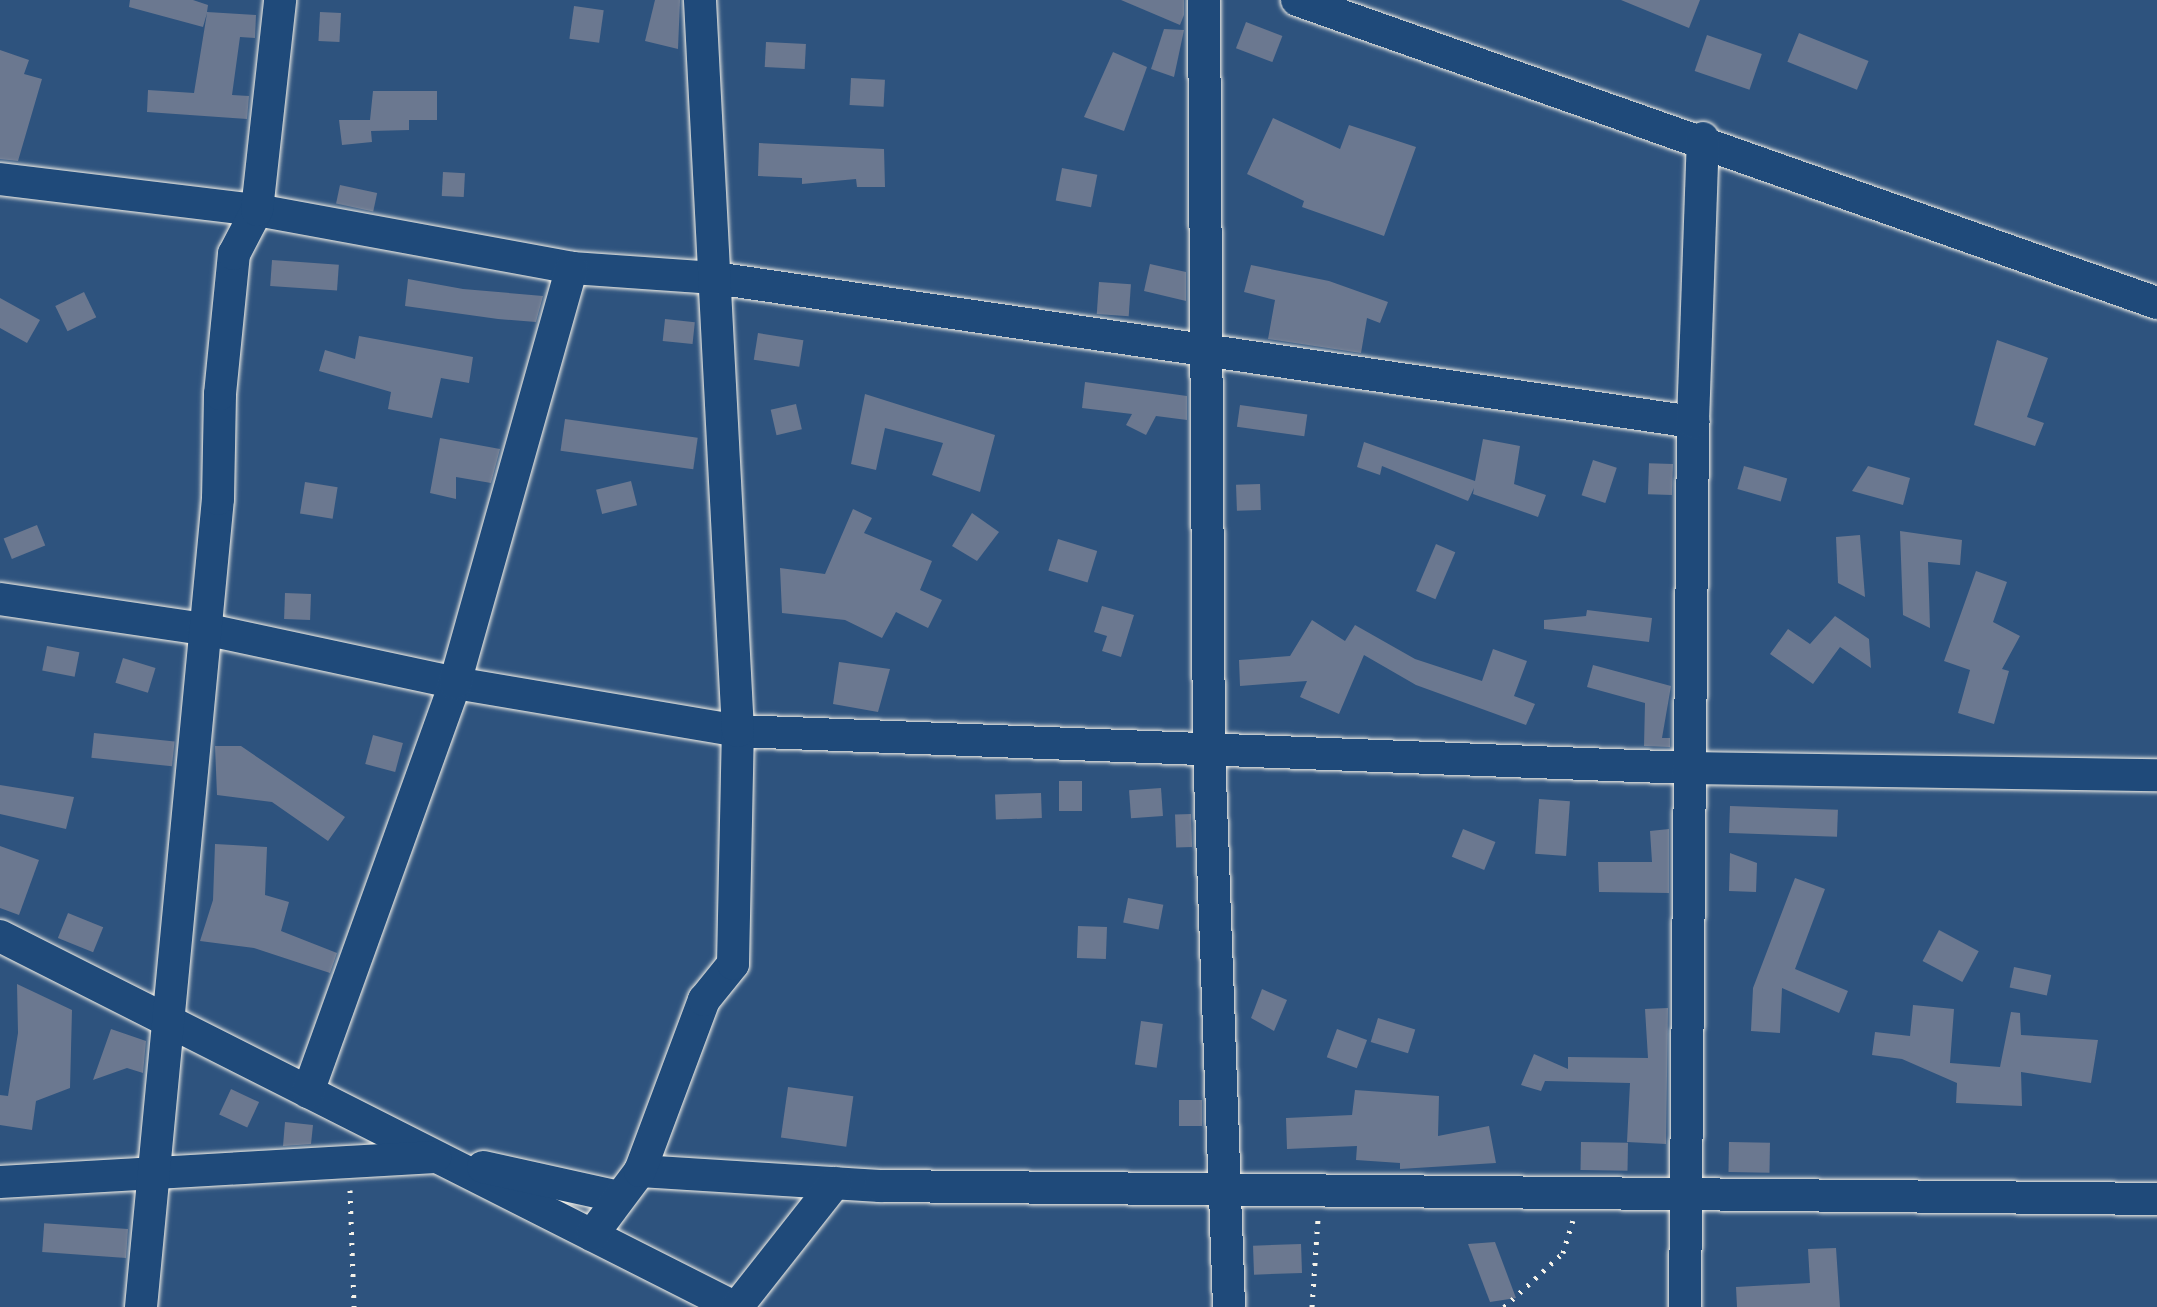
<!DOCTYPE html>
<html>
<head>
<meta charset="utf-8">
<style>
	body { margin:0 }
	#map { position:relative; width:2157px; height:1307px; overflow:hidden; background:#2e537e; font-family:Dekko,sans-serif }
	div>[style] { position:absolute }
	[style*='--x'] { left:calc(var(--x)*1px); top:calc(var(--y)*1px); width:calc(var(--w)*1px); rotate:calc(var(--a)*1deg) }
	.building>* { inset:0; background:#6b7890; transform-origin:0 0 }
	.path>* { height:5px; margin-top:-2.5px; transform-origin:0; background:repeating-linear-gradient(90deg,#f4f1e8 0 2.5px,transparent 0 10.5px) }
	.roads { filter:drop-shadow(0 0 2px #f4f1e8) drop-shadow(0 0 2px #f4f1e8) }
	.minor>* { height:32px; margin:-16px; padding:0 16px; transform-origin:16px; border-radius:16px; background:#1f4a7a }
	span { translate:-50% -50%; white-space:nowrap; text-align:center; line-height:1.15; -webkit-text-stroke:9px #1f4a7a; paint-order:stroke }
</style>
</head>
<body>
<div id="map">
	<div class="building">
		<i style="clip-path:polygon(130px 0,193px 0,208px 5px,207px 12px,256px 15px,255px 38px,240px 37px,232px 95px,249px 96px,247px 119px,147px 112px,148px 90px,194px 93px,207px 13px,203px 27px,129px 7px)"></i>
		<i style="clip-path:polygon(655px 0,680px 0,678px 49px,645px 41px)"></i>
		<i style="clip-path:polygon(1121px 0,1184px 0,1184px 15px,1180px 25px)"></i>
		<i style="clip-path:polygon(1621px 0,1700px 0,1689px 28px)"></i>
		<i style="left:574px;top:6px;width:30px;height:33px;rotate:8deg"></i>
		<i style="left:320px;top:12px;width:21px;height:29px;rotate:3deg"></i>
		<i style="left:1246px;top:22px;width:39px;height:28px;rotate:21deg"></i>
		<i style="clip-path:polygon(1164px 29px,1184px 30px,1174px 77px,1151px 69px)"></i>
		<i style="left:1799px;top:33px;width:75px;height:31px;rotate:22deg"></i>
		<i style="left:1707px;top:35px;width:58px;height:38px;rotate:19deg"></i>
		<i style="left:766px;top:42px;width:40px;height:25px;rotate:3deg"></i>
		<i style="clip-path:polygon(0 50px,29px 60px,24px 74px,42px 79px,18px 161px,0 159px)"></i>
		<i style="clip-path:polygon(1113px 52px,1147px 67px,1124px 131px,1084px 117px)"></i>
		<i style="left:851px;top:78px;width:34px;height:27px;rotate:3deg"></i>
		<i style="clip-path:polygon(373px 91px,437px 91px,437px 120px,409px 120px,409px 130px,371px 131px,372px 142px,342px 145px,339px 120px,370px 120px)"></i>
		<i style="clip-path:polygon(1273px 118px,1340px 149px,1349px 125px,1416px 147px,1384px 236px,1302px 207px,1304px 201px,1247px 174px)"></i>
		<i style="clip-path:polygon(759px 143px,884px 149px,885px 187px,857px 187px,856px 179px,802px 184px,802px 178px,758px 176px)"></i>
		<i style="left:1062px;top:168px;width:36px;height:33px;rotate:11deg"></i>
		<i style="left:443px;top:172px;width:22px;height:24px;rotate:3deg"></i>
		<i style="left:340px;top:185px;width:38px;height:19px;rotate:12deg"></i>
		<i style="left:272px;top:260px;width:67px;height:26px;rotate:4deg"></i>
		<i style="clip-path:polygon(1150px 264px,1186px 272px,1186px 301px,1144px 291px)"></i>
		<i style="clip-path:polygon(1251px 265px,1329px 281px,1388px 302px,1380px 323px,1367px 318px,1361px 353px,1268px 339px,1275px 300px,1244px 292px)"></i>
		<i style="clip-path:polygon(408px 279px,463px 289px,543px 296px,536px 322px,498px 319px,405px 306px)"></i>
		<i style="left:1099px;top:282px;width:32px;height:32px;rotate:4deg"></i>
		<i style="left:84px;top:292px;width:28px;height:32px;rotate:64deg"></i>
		<i style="clip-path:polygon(0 298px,40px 320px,27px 343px,0 328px)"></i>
		<i style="left:665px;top:319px;width:30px;height:22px;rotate:6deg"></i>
		<i style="left:758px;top:333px;width:46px;height:27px;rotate:9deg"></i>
		<i style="clip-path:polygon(359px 336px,473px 357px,469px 383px,441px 378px,432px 418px,388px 409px,391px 392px,319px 371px,325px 350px,355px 359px)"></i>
		<i style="clip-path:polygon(1997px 340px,2048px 358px,2027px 417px,2044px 423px,2035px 446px,1974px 425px)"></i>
		<i style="clip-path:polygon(1085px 382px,1187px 396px,1187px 420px,1156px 416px,1146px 435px,1126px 425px,1132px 414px,1082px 408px)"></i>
		<i style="clip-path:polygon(865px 394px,995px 435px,980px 492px,932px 475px,943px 443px,885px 428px,876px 470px,851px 464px)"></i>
		<i style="left:796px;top:404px;width:26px;height:26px;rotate:77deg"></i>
		<i style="left:1240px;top:405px;width:68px;height:22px;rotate:8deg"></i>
		<i style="left:565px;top:419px;width:134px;height:32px;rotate:8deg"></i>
		<i style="clip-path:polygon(440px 438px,500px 449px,491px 483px,456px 477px,456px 499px,430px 493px)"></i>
		<i style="clip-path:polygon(1483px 439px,1520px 446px,1514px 484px,1546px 495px,1538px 517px,1473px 494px,1474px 488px,1468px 501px,1382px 466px,1380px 475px,1357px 467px,1364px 442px,1475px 481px)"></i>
		<i style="left:1593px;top:460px;width:25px;height:37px;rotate:18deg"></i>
		<i style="left:1673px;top:464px;width:31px;height:24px;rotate:92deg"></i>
		<i style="left:1744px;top:466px;width:45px;height:24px;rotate:16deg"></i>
		<i style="clip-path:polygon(1868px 466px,1910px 478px,1903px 505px,1852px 491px)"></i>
		<i style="left:631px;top:481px;width:25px;height:36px;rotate:76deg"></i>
		<i style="left:305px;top:482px;width:33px;height:32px;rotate:9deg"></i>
		<i style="left:1260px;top:484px;width:26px;height:24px;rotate:88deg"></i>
		<i style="clip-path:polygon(853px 509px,872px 518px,864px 533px,932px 561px,920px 590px,942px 600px,928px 628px,896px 612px,882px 638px,845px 620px,782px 613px,780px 568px,825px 574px)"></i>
		<i style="clip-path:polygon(972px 513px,999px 532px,977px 561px,952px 546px)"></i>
		<i style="left:37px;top:525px;width:22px;height:36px;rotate:68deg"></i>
		<i style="clip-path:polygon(1900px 531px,1962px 540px,1960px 565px,1928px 562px,1930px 628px,1903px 615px)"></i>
		<i style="clip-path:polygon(1860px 535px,1865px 597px,1838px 583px,1836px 537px)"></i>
		<i style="left:1058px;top:539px;width:41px;height:33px;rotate:17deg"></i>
		<i style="left:1436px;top:544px;width:21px;height:51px;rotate:23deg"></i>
		<i style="clip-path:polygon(1976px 571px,2007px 582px,1993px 622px,2020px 636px,2002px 669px,2009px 671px,1994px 724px,1958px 713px,1970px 670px,1944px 661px)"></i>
		<i style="left:285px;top:593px;width:26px;height:26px;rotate:2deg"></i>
		<i style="clip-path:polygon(1102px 606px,1134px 615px,1121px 657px,1102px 651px,1107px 636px,1094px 632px)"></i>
		<i style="clip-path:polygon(1587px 610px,1652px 618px,1649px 642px,1544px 629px,1544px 620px,1586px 616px)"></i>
		<i style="clip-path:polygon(1835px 616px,1869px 639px,1871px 668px,1840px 647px,1813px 684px,1770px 654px,1788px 629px,1810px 644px)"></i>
		<i style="clip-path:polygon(1312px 620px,1345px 641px,1355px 625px,1415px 659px,1482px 681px,1493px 649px,1527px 661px,1514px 696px,1535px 704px,1526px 725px,1416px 685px,1364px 655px,1339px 714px,1300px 697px,1307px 681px,1240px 686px,1239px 660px,1290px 656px)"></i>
		<i style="left:47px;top:646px;width:33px;height:25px;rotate:11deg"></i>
		<i style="left:123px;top:658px;width:34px;height:26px;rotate:17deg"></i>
		<i style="clip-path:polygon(839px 662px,890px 669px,878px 712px,833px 704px)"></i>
		<i style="clip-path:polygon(1593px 665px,1671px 686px,1662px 738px,1670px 738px,1670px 747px,1644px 746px,1645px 703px,1587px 687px)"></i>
		<i style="left:94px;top:733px;width:81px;height:25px;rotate:6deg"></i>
		<i style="left:373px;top:735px;width:31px;height:30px;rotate:15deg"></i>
		<i style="clip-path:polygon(215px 746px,241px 746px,345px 817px,328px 841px,272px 802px,217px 795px)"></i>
		<i style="left:1059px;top:781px;width:23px;height:30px"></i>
		<i style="clip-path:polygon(0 785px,74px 797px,66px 829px,0 814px)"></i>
		<i style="left:1161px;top:788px;width:28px;height:32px;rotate:86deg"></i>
		<i style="left:1041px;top:793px;width:25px;height:46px;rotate:88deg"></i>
		<i style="left:1539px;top:799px;width:31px;height:55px;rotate:4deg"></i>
		<i style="left:1730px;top:806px;width:108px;height:27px;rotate:2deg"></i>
		<i style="left:1191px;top:814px;width:33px;height:16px;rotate:88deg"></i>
		<i style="left:1463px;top:829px;width:35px;height:30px;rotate:22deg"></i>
		<i style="clip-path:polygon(1669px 829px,1669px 893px,1599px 892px,1598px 862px,1652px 862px,1650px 831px)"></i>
		<i style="clip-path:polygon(215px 844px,267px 847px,265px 895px,289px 902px,281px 931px,337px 953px,330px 973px,254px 948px,200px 941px,213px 900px)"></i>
		<i style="clip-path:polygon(0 846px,39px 860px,19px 915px,0 908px)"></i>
		<i style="clip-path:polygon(1730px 853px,1757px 863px,1756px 892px,1729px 891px)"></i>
		<i style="clip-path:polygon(1795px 878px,1825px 889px,1795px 969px,1848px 991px,1839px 1013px,1782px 988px,1780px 1033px,1751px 1031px,1753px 988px)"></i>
		<i style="left:1128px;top:898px;width:36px;height:25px;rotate:11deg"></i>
		<i style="left:68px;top:913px;width:38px;height:27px;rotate:22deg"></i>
		<i style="left:1078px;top:926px;width:29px;height:32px;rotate:2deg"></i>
		<i style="left:1939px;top:930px;width:45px;height:35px;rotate:28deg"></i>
		<i style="left:2014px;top:967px;width:38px;height:21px;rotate:12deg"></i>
		<i style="clip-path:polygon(17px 984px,72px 1010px,70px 1088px,36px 1101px,32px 1130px,0 1125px,0 1095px,8px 1096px,18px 1033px)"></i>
		<i style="clip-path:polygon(1262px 989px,1287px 1000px,1274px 1031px,1251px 1018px)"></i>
		<i style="clip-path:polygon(1913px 1005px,1954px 1009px,1950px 1063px,2000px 1067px,2011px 1012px,2020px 1013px,2021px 1035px,2098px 1040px,2091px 1083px,2021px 1072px,2022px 1106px,1956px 1103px,1957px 1083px,1902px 1059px,1872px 1055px,1875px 1032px,1910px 1036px)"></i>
		<i style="clip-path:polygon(1668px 1008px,1666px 1144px,1627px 1142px,1630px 1083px,1545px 1081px,1541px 1091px,1521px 1085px,1534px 1054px,1568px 1069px,1568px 1057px,1648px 1058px,1645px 1009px)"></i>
		<i style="left:1378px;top:1018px;width:39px;height:25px;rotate:17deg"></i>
		<i style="left:1141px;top:1021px;width:22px;height:44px;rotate:8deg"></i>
		<i style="clip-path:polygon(111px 1029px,146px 1041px,143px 1073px,127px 1068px,93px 1080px)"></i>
		<i style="left:1337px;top:1029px;width:32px;height:30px;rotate:20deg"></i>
		<i style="left:788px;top:1087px;width:66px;height:51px;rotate:8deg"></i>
		<i style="left:231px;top:1089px;width:31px;height:28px;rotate:25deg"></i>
		<i style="clip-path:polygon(1355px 1090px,1439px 1096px,1438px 1136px,1489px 1126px,1496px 1163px,1400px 1169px,1400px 1163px,1356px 1160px,1357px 1146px,1287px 1149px,1286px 1118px,1352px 1115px)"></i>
		<i style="left:1179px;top:1100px;width:23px;height:26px"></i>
		<i style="clip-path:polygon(285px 1122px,313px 1125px,311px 1144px,283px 1146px)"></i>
		<i style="left:1581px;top:1142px;width:47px;height:28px;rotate:1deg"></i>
		<i style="left:1729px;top:1142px;width:41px;height:30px;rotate:1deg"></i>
		<i style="left:128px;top:1229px;width:29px;height:84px;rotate:94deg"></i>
		<i style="clip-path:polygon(1495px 1242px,1516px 1298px,1490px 1302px,1468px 1244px)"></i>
		<i style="left:1301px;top:1244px;width:29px;height:48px;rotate:88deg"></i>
		<i style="clip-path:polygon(1836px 1248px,1840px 1307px,1737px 1307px,1736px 1287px,1810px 1283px,1808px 1249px)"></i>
	</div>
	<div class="path">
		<i style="--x:350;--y:1190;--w:117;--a:88"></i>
		<i style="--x:1312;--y:1307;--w:87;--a:-86.1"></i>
		<i style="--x:1504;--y:1307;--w:80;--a:-42.5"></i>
		<i style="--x:1563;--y:1253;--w:34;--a:-73"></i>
	</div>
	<div class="roads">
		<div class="minor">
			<i style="--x:1204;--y:0;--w:750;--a:89.62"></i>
			<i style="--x:1209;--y:750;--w:557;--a:87.94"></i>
			<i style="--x:1297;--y:0;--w:912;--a:19.41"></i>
			<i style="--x:0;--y:179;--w:259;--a:6.9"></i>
			<i style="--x:257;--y:210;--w:320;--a:10.4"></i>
			<i style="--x:572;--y:268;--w:143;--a:4"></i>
			<i style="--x:715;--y:278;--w:989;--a:8.38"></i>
			<i style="--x:0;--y:599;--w:206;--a:8.4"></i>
			<i style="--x:204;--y:629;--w:257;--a:12.1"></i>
			<i style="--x:455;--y:683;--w:287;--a:9.6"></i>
			<i style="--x:738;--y:731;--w:952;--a:2.23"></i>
			<i style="--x:1689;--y:768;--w:468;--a:0.9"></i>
			<i style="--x:0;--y:936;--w:822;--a:26.81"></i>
			<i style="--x:308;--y:1092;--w:435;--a:-70.2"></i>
			<i style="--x:455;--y:683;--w:431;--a:-74.3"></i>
			<i style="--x:483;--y:1167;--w:140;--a:12.4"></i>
			<i style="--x:640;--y:1171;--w:240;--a:3.6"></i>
			<i style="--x:880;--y:1186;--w:1277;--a:0.58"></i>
			<i style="--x:0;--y:1182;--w:436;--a:-3.3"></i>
			<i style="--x:592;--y:1235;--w:80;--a:-53.1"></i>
			<i style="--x:640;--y:1171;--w:183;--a:-69.5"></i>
			<i style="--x:704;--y:1000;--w:46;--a:-51.1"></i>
			<i style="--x:733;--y:964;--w:233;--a:-88.8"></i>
			<i style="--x:738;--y:731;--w:732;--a:-92.98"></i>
			<i style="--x:141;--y:1307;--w:812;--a:-84.56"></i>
			<i style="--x:218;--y:499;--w:105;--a:-88.9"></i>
			<i style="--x:220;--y:394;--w:141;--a:-84.3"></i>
			<i style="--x:234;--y:254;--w:50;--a:-62.4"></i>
			<i style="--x:257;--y:210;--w:211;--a:-83.7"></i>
			<i style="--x:737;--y:1307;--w:158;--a:-51.7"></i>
			<i style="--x:1685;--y:1307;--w:885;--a:-89.48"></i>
			<i style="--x:1693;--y:422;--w:284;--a:-88"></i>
		</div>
	</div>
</div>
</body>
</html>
